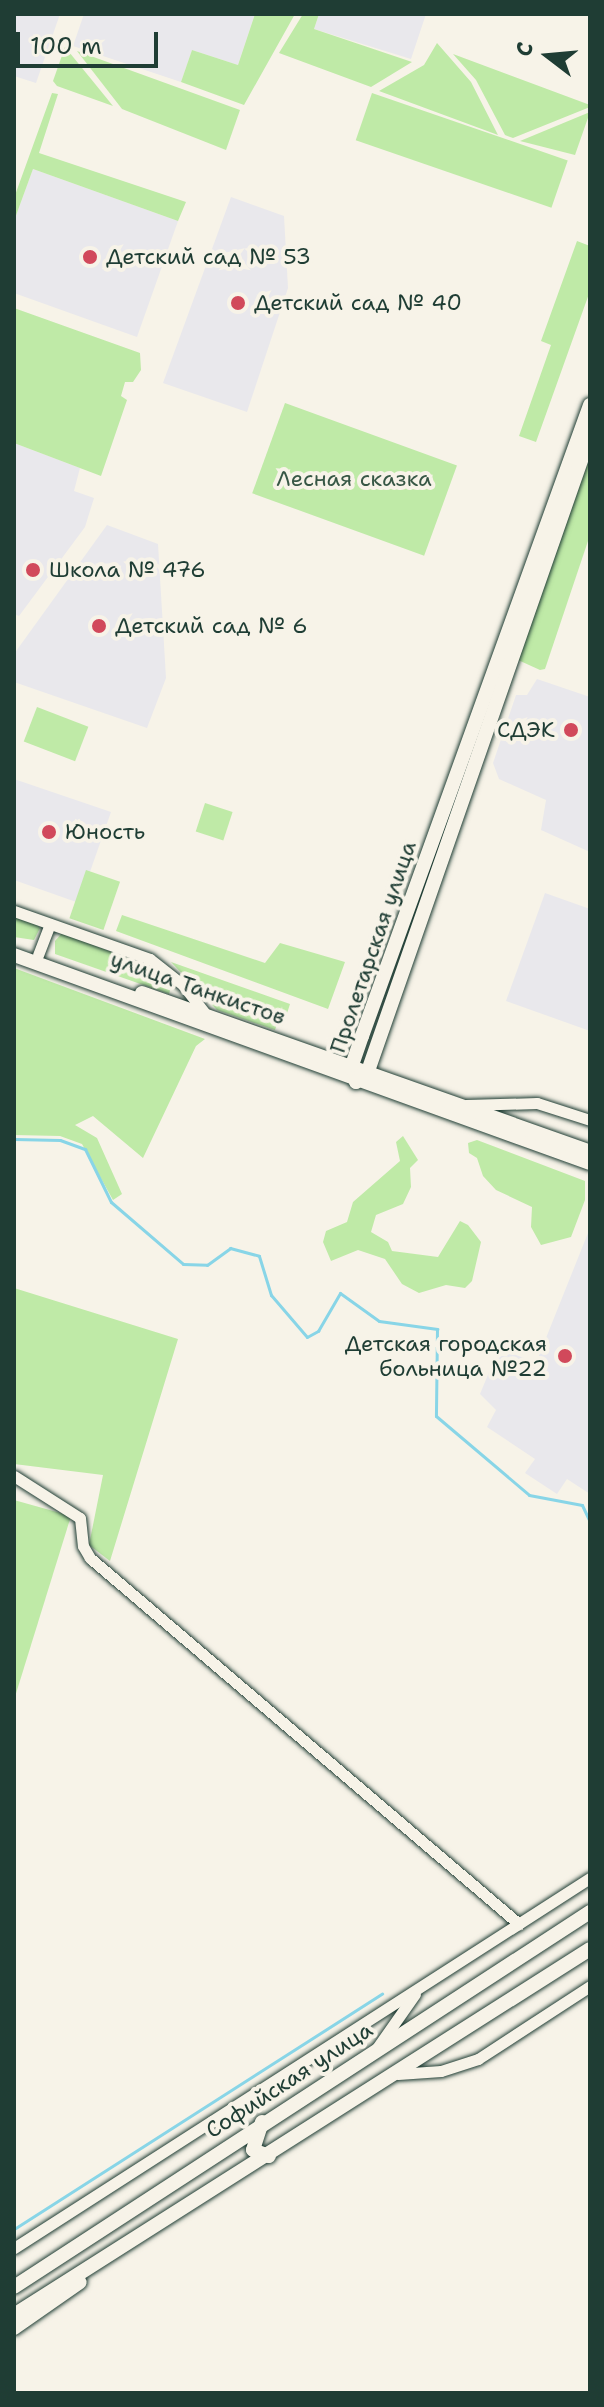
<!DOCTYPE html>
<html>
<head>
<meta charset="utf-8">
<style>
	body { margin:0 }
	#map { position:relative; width:604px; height:2407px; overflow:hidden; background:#f7f3e8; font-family:"Shantell Sans",sans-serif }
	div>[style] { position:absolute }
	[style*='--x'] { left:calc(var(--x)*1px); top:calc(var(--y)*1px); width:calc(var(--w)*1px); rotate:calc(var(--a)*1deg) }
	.built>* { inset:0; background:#e9e8ec }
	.green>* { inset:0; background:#bfeaa7; transform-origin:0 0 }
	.stream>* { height:3px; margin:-1.5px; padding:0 1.5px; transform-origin:1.5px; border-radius:1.5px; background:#88d5e7 }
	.roads { filter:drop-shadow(0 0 2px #1f3d34) drop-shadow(0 0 2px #1f3d34) }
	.minor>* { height:11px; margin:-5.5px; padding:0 5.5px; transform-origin:5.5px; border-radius:5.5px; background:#f7f3e8 }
	.major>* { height:14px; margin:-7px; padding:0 7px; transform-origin:7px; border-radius:7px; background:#f7f3e8 }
	.dots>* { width:22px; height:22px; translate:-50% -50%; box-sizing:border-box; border:4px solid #f7f3e8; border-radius:50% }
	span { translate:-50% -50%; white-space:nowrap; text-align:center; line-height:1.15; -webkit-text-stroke:8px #f7f3e8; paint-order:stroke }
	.poi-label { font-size:22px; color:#1f3d34 }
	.left { translate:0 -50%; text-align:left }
	.right { translate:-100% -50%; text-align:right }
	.park-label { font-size:22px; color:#375745 }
	.street-label { font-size:22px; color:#1f3d34 }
	.frame { position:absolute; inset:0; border:16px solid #1f3d34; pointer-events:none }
	.north { position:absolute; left:508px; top:16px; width:80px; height:80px; -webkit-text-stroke:6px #f7f3e8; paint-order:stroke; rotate:286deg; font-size:22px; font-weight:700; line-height:32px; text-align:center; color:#1f3d34 }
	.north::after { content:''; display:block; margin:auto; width:28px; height:36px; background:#1f3d34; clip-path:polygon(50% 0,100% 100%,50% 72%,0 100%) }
	.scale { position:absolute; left:16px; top:32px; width:142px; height:36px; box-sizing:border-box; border:4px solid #1f3d34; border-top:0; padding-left:10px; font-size:24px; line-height:28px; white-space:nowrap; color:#1f3d34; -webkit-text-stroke:6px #f7f3e8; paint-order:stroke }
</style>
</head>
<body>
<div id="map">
	<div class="built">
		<i style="clip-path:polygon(14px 14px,60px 14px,36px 83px,14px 76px)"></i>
		<i style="clip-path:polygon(84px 14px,255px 14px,238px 65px,192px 50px,181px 82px,73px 46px)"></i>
		<i style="clip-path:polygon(319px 14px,426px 14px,411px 59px,314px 29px)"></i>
		<i style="clip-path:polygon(33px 169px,178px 221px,137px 337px,14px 293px,14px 221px)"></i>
		<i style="clip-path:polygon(231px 197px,284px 216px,288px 288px,247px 412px,163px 383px)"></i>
		<i style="clip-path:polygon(14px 443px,80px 468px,74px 491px,94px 498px,85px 527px,19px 616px,14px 614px)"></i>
		<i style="clip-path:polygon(107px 525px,158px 544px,166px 678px,147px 728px,14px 682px,14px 654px)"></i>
		<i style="clip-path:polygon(537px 679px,590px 697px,590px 852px,541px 830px,546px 800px,499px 779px,493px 763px,516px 695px,527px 695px)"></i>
		<i style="clip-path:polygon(14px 779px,111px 812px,79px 903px,14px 880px)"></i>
		<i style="clip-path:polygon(545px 893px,590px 909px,590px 1031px,506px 1001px)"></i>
		<i style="clip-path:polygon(590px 1228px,590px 1494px,567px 1479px,557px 1494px,525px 1473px,535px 1459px,487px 1427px,496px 1410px,480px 1394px,499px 1348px,536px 1363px)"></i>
	</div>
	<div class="green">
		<i style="clip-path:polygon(255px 14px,295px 14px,244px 105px,181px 82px,192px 50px,238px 65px)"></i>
		<i style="clip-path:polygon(303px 14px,319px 14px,314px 29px,412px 62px,371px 87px,279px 53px)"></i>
		<i style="clip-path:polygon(437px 43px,471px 82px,498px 135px,379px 91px,424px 65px)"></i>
		<i style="clip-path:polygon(65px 47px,113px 106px,57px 86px,53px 81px)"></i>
		<i style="clip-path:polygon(77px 51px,240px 110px,226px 150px,122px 109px)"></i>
		<i style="clip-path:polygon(453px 54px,590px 105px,590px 107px,513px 138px,505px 135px,476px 80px)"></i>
		<i style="clip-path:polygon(52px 93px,58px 94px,39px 153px,186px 202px,178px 221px,33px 169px,14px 221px,14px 198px)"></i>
		<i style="left:372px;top:93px;width:207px;height:50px;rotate:19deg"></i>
		<i style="clip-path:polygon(590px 112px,575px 155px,520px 141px)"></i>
		<i style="clip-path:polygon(577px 241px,590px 246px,590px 291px,536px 442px,519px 436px,551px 345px,541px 341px)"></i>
		<i style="clip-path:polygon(14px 308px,140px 353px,141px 370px,133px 382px,125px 382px,121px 396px,127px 400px,101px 476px,14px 443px)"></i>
		<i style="left:285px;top:403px;width:183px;height:96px;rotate:20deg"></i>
		<i style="clip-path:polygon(590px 457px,590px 535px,545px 669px,540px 670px,518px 660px)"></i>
		<i style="left:37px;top:707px;width:55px;height:37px;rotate:21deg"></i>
		<i style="left:205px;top:803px;width:29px;height:30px;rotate:18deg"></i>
		<i style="left:86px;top:870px;width:36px;height:51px;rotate:19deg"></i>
		<i style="clip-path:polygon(14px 915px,36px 923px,40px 928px,34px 940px,14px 937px)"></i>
		<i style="clip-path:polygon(122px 915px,265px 963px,280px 943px,345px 962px,328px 1009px,116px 931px)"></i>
		<i style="clip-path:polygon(62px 933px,151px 967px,172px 984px,169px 994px,55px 954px,55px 941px)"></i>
		<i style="clip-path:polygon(171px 962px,290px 1004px,283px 1026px,277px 1024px,275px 1030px,217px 1010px)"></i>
		<i style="clip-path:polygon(14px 968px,205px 1039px,196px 1046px,143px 1158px,93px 1116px,75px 1125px,97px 1138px,122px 1194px,113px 1200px,82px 1144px,60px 1136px,14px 1135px)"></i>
		<i style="clip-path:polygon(403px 1136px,418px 1160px,410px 1168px,411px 1187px,403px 1204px,376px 1215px,371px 1232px,388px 1242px,392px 1251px,438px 1257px,460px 1221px,468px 1225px,481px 1242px,472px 1281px,465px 1288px,446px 1285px,419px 1293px,402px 1284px,385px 1259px,358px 1250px,331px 1261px,323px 1242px,326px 1231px,347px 1222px,353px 1202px,400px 1161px,396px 1142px)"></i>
		<i style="clip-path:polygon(477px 1140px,585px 1181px,585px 1200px,571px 1237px,541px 1245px,531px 1227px,532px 1207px,496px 1190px,483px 1176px,477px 1158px,469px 1153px,468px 1143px)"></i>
		<i style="clip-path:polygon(14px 1288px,178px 1339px,110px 1561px,89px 1545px,103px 1475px,14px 1464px)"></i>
		<i style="clip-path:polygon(14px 1500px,71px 1516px,14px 1700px)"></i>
	</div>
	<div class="stream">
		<i style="--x:14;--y:1139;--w:46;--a:1.2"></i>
		<i style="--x:60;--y:1140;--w:27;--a:20"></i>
		<i style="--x:85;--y:1149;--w:59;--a:63.9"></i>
		<i style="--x:111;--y:1202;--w:95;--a:40.7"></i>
		<i style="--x:183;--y:1264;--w:24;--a:2"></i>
		<i style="--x:207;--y:1265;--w:29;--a:-36"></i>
		<i style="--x:230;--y:1248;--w:30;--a:15"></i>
		<i style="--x:259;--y:1256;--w:41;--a:72.9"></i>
		<i style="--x:271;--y:1295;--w:55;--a:49.4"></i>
		<i style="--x:307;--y:1337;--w:13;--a:-29"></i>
		<i style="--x:318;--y:1331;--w:44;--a:-59.9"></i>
		<i style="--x:340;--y:1293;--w:48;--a:35.7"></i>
		<i style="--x:379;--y:1321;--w:59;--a:7.9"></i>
		<i style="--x:437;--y:1329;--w:87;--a:90.7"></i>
		<i style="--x:436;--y:1416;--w:122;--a:40.3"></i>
		<i style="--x:529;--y:1495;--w:54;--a:10.7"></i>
		<i style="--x:582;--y:1505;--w:19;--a:65"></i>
		<i style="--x:14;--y:2229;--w:437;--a:-32.6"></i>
	</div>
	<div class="roads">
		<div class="minor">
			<i style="--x:14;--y:911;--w:144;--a:19.4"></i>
			<i style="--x:150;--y:959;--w:42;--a:38.2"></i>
			<i style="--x:183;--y:985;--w:34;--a:52"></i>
			<i style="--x:38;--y:955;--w:33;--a:-69"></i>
			<i style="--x:466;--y:1105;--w:71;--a:-1.6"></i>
			<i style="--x:537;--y:1103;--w:56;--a:17.8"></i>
			<i style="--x:14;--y:1476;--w:78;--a:32.5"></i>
			<i style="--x:80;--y:1518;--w:28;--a:84"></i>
			<i style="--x:83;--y:1546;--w:14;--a:60"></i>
			<i style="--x:90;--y:1558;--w:564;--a:40.47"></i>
			<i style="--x:377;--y:2048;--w:66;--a:-54.9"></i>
			<i style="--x:398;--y:2074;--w:43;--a:-4"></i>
			<i style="--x:441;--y:2071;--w:39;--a:-18"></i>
			<i style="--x:478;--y:2059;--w:134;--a:-33.1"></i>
			<i style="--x:14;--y:2248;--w:685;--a:-32.72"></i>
		</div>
		<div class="major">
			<i style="--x:14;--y:955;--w:612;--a:19.86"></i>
			<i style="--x:142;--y:993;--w:475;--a:19.5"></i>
			<i style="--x:356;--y:1082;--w:17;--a:-103"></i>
			<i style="--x:352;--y:1065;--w:31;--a:-71"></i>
			<i style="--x:362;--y:1036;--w:671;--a:-70.13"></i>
			<i style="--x:356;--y:1082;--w:16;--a:-43"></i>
			<i style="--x:368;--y:1071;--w:674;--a:-70.76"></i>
			<i style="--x:262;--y:2122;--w:29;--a:108"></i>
			<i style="--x:253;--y:2150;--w:17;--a:21"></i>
			<i style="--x:14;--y:2287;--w:687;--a:-33.07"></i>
			<i style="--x:14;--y:2315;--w:682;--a:-32.43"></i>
			<i style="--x:14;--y:2328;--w:80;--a:-34.9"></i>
		</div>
	</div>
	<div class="dots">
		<i style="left:90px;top:257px;background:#d1495b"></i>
		<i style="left:238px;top:303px;background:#d1495b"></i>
		<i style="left:33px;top:570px;background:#d1495b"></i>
		<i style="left:99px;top:626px;background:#d1495b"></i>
		<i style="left:571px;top:730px;background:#d1495b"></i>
		<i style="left:49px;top:832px;background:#d1495b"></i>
		<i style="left:565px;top:1356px;background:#d1495b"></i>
	</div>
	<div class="poi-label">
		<span class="left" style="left:106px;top:257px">Детский сад № 53</span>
		<span class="left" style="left:254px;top:303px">Детский сад № 40</span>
		<span class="left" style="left:49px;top:570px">Школа № 476</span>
		<span class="left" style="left:115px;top:626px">Детский сад № 6</span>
		<span class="right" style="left:555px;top:730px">СДЭК</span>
		<span class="left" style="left:65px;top:832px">Юность</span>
		<span class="right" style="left:547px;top:1356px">Детская городская<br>больница №22</span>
	</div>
	<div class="park-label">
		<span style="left:354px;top:479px">Лесная сказка</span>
	</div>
	<div class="street-label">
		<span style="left:373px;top:947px;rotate:-71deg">Пролетарская улица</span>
		<span style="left:198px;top:988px;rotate:19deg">улица Танкистов</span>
		<span style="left:289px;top:2080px;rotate:-33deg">Софийская улица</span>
	</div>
	<div class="frame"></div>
	<div class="north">С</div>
	<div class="scale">100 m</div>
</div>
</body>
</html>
